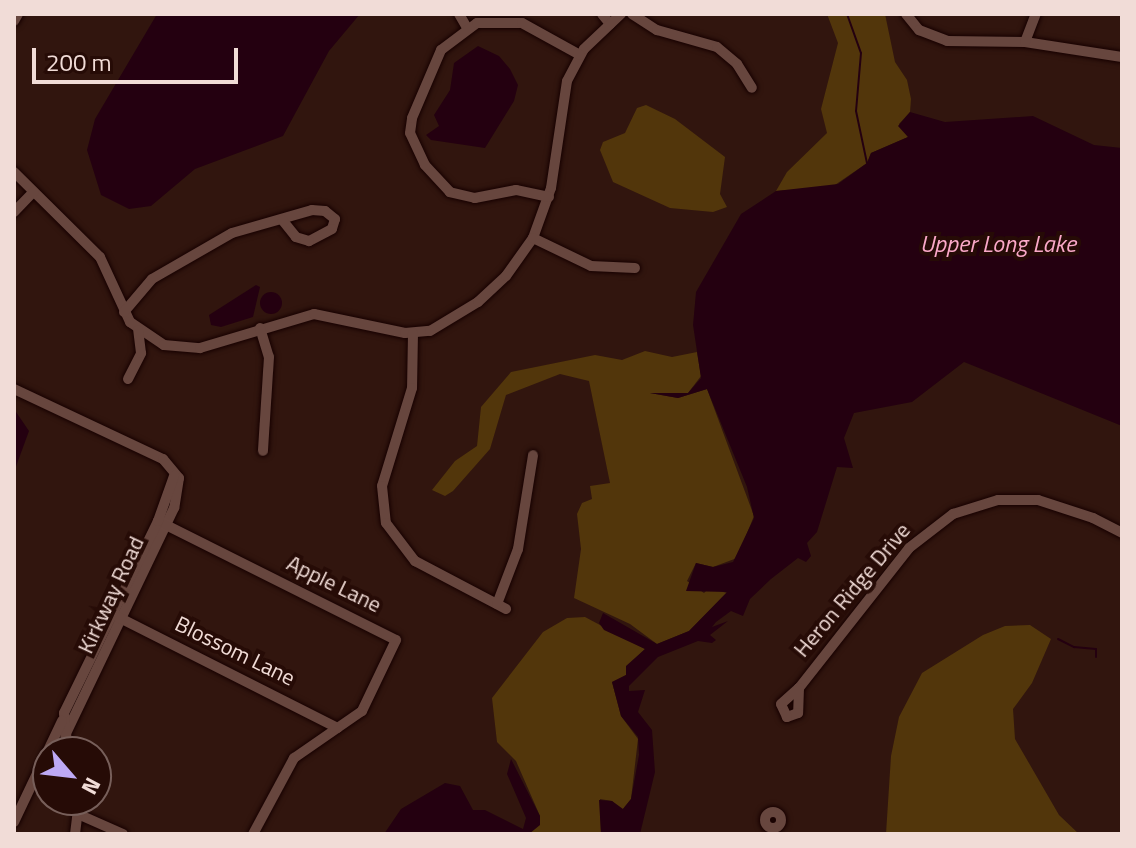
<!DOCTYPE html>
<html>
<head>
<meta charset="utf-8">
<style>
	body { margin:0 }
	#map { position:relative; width:1136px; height:848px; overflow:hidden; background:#31150e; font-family:"Titillium Web",sans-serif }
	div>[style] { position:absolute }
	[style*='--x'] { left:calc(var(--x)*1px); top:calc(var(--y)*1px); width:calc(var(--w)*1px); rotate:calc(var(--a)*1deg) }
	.green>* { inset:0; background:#52360b }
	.water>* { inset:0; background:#240010 }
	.round { border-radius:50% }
	.stream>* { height:2px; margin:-1px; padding:0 1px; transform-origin:1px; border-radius:1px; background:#240010 }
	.roads { filter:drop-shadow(0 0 2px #170100) drop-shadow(0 0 2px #170100) }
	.minor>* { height:10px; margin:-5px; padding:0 5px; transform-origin:5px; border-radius:5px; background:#67463e }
	.minor>.ring { margin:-5px; padding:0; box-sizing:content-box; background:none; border:10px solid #67463e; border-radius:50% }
	span { translate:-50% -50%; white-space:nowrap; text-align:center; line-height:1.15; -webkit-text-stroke:8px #260b06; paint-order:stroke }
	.street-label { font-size:22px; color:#f1dcd7 }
	.water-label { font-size:24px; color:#faa8c8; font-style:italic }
	.frame { position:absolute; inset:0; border:16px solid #f1dcd7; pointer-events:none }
	.north { position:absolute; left:32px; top:736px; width:80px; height:80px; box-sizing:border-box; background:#260b06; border:2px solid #775f5a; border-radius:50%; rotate:118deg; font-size:22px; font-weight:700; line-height:32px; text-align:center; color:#f1dcd7 }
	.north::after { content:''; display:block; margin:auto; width:28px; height:36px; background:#bda9f5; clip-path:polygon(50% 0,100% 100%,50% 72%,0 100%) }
	.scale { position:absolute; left:32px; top:48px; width:206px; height:36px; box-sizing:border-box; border:4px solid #f1dcd7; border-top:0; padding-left:10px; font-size:24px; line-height:28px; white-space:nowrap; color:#f1dcd7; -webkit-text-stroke:6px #260b06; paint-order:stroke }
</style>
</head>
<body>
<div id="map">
	<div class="green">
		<i style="clip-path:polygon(827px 14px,885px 14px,895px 62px,907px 80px,911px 99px,910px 112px,899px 124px,908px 137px,871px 153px,867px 163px,832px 187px,776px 191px,787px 172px,827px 133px,821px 109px,838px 43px)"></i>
		<i style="clip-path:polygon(646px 105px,675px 119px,725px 157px,720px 194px,727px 207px,713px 212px,670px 208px,613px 182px,600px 150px,603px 142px,625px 133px,637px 108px)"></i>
		<i style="clip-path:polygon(645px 351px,672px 357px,697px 352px,701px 376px,688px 393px,650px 393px,678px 398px,707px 389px,754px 516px,737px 558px,713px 567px,696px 563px,687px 581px,704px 593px,709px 588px,727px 593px,689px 631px,657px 644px,630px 624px,574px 598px,581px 549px,577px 514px,582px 503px,592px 499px,590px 486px,610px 483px,589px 381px,560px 374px,506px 395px,490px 449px,453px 491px,445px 496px,432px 490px,455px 461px,477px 446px,481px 407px,511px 372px,595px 355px,622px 360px)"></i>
		<i style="clip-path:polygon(585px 617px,645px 649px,626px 668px,626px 675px,612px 682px,621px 716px,638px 739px,631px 799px,622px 810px,612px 801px,600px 799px,601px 834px,529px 834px,540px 816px,516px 761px,497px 742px,492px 698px,543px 632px,567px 618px)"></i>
		<i style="clip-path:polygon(1030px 625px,1051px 639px,1032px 683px,1013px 709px,1015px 739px,1059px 815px,1079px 834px,886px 834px,891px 756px,899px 717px,922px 673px,983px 635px,1005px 626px)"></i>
	</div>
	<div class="water">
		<i style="clip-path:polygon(157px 14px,360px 14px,329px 51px,283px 136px,195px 169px,151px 206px,129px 209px,101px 195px,87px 150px,95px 119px)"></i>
		<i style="clip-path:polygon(478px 46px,499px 56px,510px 69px,518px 85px,514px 101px,485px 148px,431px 140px,426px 135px,439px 126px,434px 115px,450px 90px,454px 63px)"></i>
		<i style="clip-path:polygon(910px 112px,945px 122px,1033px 116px,1094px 145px,1122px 148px,1122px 426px,964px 362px,912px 402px,854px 413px,844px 438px,853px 468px,837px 467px,817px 532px,807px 543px,811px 556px,806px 562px,798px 558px,771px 579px,750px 599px,743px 616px,731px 611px,716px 622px,712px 627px,728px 621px,710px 635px,716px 640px,712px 643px,698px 641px,658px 657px,629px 686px,629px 691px,645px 690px,638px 712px,652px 730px,655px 772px,640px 834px,601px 834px,599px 800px,612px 801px,623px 809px,631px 799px,639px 755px,638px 737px,621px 716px,612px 682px,626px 675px,626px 666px,645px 649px,604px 630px,599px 623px,603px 613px,657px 644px,689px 631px,727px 592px,686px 591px,696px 563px,713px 567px,733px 562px,754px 518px,747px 487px,707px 389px,678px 398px,650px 393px,688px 393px,701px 378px,693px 325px,696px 292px,741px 214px,776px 191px,838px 184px,867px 163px,871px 153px,908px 137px,898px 126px)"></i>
		<i style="clip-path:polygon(256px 285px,260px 287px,253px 317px,221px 327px,211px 325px,209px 315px)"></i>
		<i class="round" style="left:260px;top:292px;width:22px;height:22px"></i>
		<i style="clip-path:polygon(14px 409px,29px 431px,14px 472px)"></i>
		<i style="clip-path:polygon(511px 759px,540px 816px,540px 825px,529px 834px,384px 834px,401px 809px,445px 783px,460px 786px,473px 810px,485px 810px,523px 829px,526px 818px,507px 774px)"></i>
	</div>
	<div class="stream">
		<i style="--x:847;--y:14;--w:41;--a:70.3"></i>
		<i style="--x:861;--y:53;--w:58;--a:94.9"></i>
		<i style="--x:856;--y:111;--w:53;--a:78.1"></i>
		<i style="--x:1058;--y:639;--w:18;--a:27"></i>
		<i style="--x:1074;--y:647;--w:22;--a:5"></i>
		<i style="--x:1096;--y:649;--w:8;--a:90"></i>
	</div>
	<div class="roads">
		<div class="minor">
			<i style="--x:459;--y:14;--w:16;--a:60"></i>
			<i style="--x:602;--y:14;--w:13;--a:51"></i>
			<i style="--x:632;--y:14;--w:30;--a:33"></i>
			<i style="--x:657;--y:30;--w:62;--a:15.8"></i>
			<i style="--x:717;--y:47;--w:26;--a:40"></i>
			<i style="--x:737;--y:64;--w:28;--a:58"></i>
			<i style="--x:906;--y:14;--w:21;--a:51"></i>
			<i style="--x:919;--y:30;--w:30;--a:21"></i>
			<i style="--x:947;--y:41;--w:78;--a:0.7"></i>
			<i style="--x:1025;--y:42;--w:98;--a:8.8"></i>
			<i style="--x:14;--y:21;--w:8;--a:-60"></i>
			<i style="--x:1025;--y:42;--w:30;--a:-69"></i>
			<i style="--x:14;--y:172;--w:121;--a:44.7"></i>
			<i style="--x:100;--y:257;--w:72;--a:65.2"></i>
			<i style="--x:130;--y:322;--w:41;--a:34.1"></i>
			<i style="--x:164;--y:345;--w:36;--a:5"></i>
			<i style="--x:200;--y:348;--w:119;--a:-16.6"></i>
			<i style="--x:314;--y:314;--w:93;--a:11.8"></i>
			<i style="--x:405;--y:333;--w:25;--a:-5"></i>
			<i style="--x:430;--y:331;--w:56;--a:-31.1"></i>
			<i style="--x:478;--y:302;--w:38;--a:-43"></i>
			<i style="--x:506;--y:276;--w:47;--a:-54.6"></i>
			<i style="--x:533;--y:238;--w:53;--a:-70.2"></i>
			<i style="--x:551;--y:188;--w:108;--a:-81.5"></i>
			<i style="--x:567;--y:81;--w:36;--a:-62"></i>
			<i style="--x:584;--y:49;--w:51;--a:-43.4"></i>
			<i style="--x:549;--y:197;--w:34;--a:-168"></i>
			<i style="--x:516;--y:190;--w:42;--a:169"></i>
			<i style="--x:475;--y:198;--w:26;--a:-167"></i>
			<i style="--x:450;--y:192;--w:37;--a:-133"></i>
			<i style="--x:425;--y:165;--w:35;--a:-115"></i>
			<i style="--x:410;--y:133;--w:15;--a:-82"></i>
			<i style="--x:412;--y:118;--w:74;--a:-66.9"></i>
			<i style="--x:441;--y:50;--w:45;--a:-36.9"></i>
			<i style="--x:477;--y:23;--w:45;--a:0"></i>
			<i style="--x:522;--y:23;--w:66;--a:28.9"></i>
			<i style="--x:14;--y:212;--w:28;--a:-46"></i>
			<i style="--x:533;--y:238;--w:64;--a:25.8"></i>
			<i style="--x:591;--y:266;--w:44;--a:2.6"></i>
			<i style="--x:124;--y:312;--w:43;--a:-49.7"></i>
			<i style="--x:152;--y:279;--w:92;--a:-29.9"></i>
			<i style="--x:232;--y:233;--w:83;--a:-16"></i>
			<i style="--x:312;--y:210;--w:13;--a:4"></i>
			<i style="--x:325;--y:211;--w:13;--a:39"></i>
			<i style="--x:335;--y:219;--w:10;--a:107"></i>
			<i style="--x:332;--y:229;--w:26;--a:152"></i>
			<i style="--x:309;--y:241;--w:14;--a:-163"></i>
			<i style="--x:296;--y:237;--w:21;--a:-129"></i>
			<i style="--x:260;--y:328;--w:30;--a:73"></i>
			<i style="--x:269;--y:357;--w:94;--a:93.7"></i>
			<i style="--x:413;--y:333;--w:55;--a:91"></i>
			<i style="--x:412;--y:388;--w:102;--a:107"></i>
			<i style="--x:382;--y:486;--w:37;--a:84"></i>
			<i style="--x:386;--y:523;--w:48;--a:52.7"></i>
			<i style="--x:415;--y:561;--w:103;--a:27.8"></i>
			<i style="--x:128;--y:379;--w:29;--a:-63"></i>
			<i style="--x:141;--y:353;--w:23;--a:-97"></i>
			<i style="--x:14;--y:389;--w:165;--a:25.2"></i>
			<i style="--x:163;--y:459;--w:25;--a:50"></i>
			<i style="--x:179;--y:478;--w:30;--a:99"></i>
			<i style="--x:174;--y:508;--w:252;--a:115.6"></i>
			<i style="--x:158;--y:521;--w:266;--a:26.6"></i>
			<i style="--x:396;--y:640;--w:79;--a:115.6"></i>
			<i style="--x:362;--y:711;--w:83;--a:145.3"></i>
			<i style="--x:294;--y:758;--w:86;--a:118.3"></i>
			<i style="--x:497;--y:604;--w:59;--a:-69.1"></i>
			<i style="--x:518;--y:549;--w:95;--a:-80.9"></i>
			<i style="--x:118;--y:617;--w:246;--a:26.8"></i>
			<i style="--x:799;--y:688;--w:178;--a:-51.8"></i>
			<i style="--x:909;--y:548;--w:56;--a:-37.7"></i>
			<i style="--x:953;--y:514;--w:47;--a:-17.3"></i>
			<i style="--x:998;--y:500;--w:40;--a:0"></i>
			<i style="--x:1038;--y:500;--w:58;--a:18.1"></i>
			<i style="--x:1093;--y:518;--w:33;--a:27"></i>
			<i style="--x:799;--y:688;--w:25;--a:92"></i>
			<i style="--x:798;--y:713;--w:12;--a:160"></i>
			<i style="--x:787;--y:717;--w:14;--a:-115"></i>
			<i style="--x:781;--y:704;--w:24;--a:-42"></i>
			<i style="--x:68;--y:752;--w:39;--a:-96"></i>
			<i style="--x:64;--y:713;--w:214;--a:-63.9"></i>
			<i style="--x:158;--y:521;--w:48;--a:-70.4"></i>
			<i class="ring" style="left:765px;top:812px;width:6px;height:6px"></i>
			<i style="--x:80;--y:815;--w:47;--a:23.8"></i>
			<i style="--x:14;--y:822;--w:112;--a:-64.6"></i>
			<i style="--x:75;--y:834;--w:34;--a:-83"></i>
		</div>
	</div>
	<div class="street-label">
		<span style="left:334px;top:584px;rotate:26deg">Apple Lane</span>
		<span style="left:852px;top:590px;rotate:-50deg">Heron Ridge Drive</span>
		<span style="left:111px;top:595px;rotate:-65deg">Kirkway Road</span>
		<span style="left:235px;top:651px;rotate:26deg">Blossom Lane</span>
	</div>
	<div class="water-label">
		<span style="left:998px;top:244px">Upper Long Lake</span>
	</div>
	<div class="frame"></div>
	<div class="north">N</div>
	<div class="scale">200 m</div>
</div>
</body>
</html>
